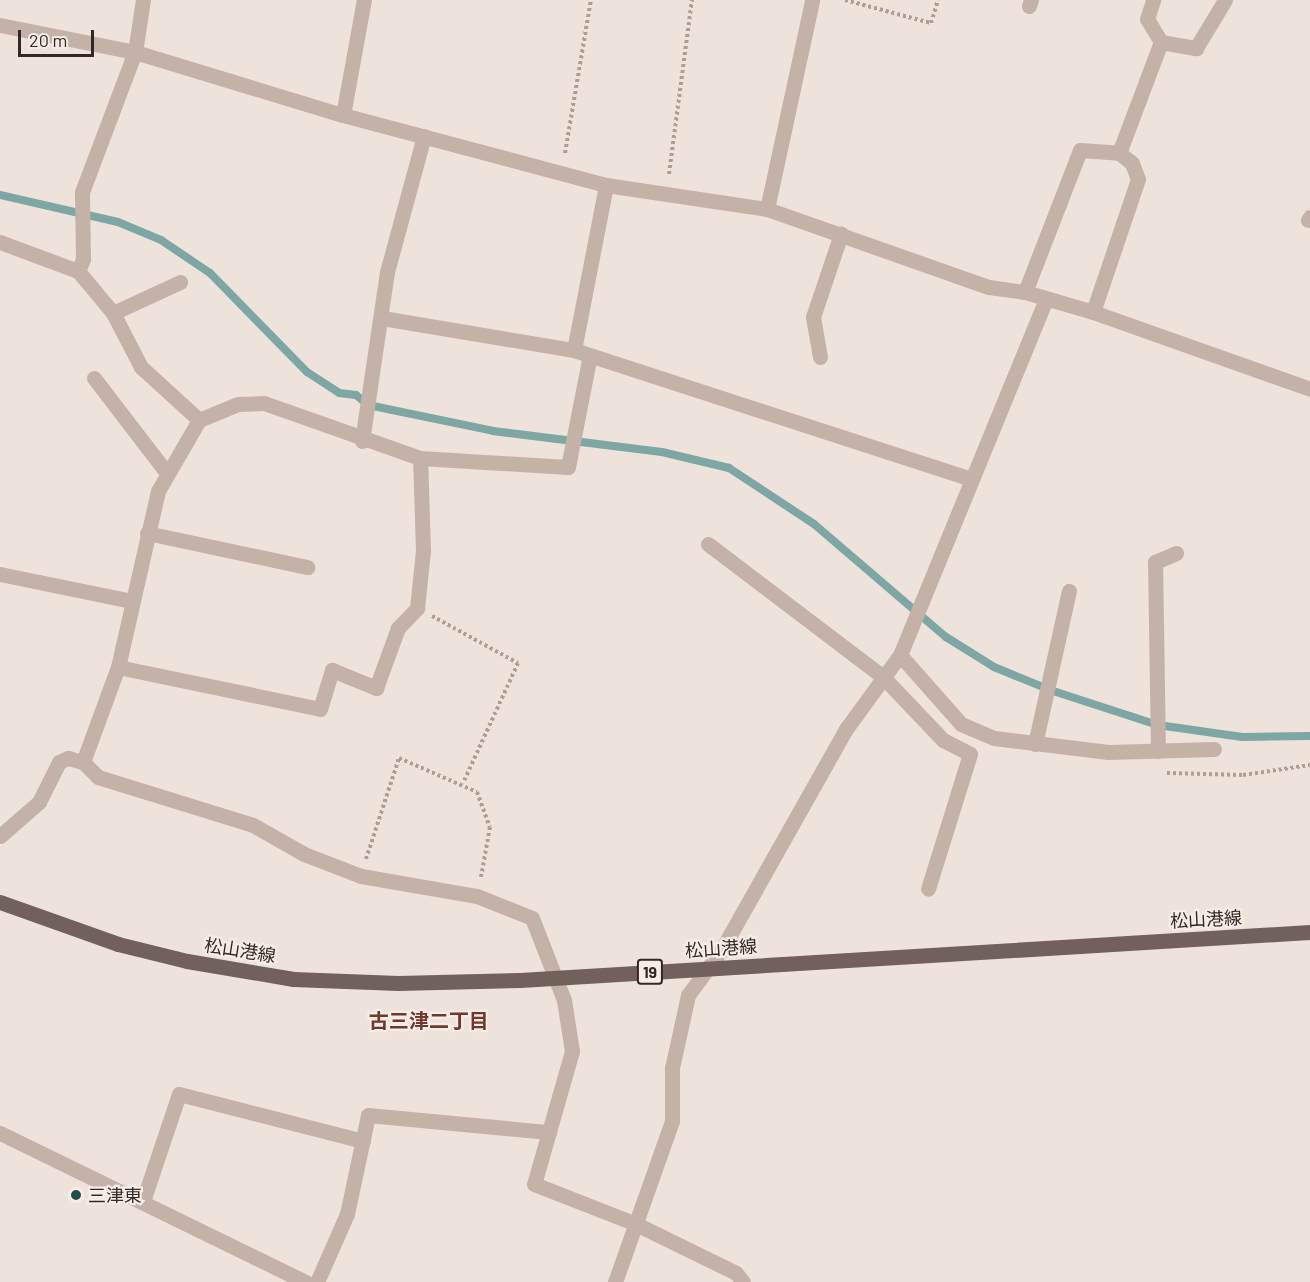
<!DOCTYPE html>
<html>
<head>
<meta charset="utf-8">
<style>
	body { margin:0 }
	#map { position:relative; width:1310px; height:1282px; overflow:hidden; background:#ede3da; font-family:Barlow,"Noto Sans JP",sans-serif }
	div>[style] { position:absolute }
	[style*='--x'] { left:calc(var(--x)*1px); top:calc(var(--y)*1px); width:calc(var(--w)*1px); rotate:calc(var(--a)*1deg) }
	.stream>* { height:8px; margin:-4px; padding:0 4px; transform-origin:4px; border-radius:4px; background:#7da6a4 }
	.path>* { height:4px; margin-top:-2px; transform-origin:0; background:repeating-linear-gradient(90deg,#af9c93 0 3px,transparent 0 6px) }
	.minor>* { height:15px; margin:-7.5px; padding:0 7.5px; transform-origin:7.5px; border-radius:7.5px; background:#c4b2a8 }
	.major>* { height:15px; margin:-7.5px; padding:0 7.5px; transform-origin:7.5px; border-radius:7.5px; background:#72605a }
	.dots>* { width:16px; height:16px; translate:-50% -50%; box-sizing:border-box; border:3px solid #f6ede6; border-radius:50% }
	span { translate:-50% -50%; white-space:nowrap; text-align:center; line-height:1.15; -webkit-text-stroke:4.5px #f6ede6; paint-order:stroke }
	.shield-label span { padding:2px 4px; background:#f6ede6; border:2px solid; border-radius:4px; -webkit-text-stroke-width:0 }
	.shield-label { font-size:16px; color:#322927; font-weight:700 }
	.street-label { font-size:18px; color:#322927 }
	.poi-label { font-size:18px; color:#322927 }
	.left { translate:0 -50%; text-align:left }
	.neighbourhood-label { font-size:20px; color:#75362c; font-weight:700 }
	.scale { position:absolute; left:18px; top:30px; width:76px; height:27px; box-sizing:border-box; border:3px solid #322927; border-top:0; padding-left:8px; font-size:18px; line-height:21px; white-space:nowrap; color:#322927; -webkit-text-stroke:4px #f6ede6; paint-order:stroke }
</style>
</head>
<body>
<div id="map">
	<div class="stream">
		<i style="--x:0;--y:195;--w:121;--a:12.9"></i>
		<i style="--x:118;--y:222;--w:47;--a:22.7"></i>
		<i style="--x:161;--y:240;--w:59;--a:34"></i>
		<i style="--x:210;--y:273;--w:139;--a:45.6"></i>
		<i style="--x:307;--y:372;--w:38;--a:33"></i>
		<i style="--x:339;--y:393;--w:17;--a:7"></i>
		<i style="--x:356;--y:395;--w:16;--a:40"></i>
		<i style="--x:368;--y:405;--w:128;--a:11.7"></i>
		<i style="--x:493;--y:431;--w:170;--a:7.1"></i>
		<i style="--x:662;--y:452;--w:69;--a:13.4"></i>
		<i style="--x:729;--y:468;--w:102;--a:33.4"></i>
		<i style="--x:814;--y:524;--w:174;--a:40.6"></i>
		<i style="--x:946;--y:637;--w:57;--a:32"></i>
		<i style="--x:994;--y:667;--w:61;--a:22.3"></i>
		<i style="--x:1050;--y:690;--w:114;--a:18"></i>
		<i style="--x:1158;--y:725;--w:85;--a:8.1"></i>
		<i style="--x:1242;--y:737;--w:68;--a:-0.8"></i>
	</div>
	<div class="path">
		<i style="--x:845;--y:0;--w:89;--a:15"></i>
		<i style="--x:931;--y:23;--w:24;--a:-73"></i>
		<i style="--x:565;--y:153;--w:155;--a:-80.4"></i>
		<i style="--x:669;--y:174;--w:176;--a:-82.5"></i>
		<i style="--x:432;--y:616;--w:98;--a:28.7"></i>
		<i style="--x:518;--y:663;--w:132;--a:114.6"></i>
		<i style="--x:1167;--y:773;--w:76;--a:1.5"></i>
		<i style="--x:1243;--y:775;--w:68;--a:-8.5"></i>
		<i style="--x:366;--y:859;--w:106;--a:-71.9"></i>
		<i style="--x:399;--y:758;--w:85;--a:23.6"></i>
		<i style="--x:477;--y:792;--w:37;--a:70"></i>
		<i style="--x:490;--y:827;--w:51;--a:100.2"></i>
	</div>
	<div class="minor">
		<i style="--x:1029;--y:6;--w:6;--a:-72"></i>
		<i style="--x:0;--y:25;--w:138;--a:11.3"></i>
		<i style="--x:135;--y:52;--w:217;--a:16.9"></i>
		<i style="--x:343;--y:115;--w:272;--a:14.9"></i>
		<i style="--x:606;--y:185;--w:163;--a:8.5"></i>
		<i style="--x:767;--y:209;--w:235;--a:19.4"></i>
		<i style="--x:989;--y:287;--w:36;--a:8"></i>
		<i style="--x:1025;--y:292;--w:71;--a:16.4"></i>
		<i style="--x:1093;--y:312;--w:230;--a:19.5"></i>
		<i style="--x:1161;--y:42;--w:36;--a:10"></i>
		<i style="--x:1196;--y:48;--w:56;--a:-58.9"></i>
		<i style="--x:343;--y:115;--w:117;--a:-79.7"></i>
		<i style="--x:767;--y:209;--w:214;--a:-77.8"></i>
		<i style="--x:1308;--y:220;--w:4;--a:-56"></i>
		<i style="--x:0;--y:242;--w:83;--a:20.4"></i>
		<i style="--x:78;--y:271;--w:55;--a:50.2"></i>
		<i style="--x:113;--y:313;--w:61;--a:62.6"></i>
		<i style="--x:141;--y:367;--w:79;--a:42.4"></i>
		<i style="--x:78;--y:271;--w:13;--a:-67"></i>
		<i style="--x:83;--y:259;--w:67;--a:-90.9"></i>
		<i style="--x:82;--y:192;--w:150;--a:-69.3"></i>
		<i style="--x:135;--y:52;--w:53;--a:-81.3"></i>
		<i style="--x:1025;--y:292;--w:152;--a:-68.8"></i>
		<i style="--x:1080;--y:150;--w:39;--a:4"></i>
		<i style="--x:1093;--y:312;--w:140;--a:-71.3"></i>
		<i style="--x:1138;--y:179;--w:17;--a:-111"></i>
		<i style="--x:1132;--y:163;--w:16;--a:-142"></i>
		<i style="--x:1119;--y:153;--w:119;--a:-69.3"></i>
		<i style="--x:1161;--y:42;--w:27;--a:-121"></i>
		<i style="--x:1147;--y:19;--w:20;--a:-72"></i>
		<i style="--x:113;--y:313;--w:74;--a:-24.8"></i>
		<i style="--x:382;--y:318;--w:195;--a:9.5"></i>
		<i style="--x:574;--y:350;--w:415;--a:18"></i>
		<i style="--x:574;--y:350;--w:168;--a:-79"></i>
		<i style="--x:820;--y:357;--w:41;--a:-99.9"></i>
		<i style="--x:813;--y:317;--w:88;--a:-71.4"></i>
		<i style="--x:94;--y:378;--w:120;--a:52.5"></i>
		<i style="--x:362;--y:441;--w:171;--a:-81.6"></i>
		<i style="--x:387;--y:272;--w:141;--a:-74.8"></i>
		<i style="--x:147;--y:533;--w:164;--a:12"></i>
		<i style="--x:708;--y:544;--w:220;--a:37.2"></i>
		<i style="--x:883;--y:677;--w:87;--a:46.4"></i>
		<i style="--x:943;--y:740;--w:30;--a:27"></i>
		<i style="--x:970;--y:754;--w:141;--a:107.3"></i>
		<i style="--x:0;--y:574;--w:135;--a:11.6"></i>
		<i style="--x:900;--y:655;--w:92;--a:48.5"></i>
		<i style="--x:961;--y:724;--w:36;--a:23"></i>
		<i style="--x:994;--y:738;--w:115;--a:7"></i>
		<i style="--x:1108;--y:752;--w:106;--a:-1.6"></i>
		<i style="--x:118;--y:667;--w:206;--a:11.7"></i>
		<i style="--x:320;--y:709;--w:41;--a:-72.9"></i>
		<i style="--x:332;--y:670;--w:48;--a:22.2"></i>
		<i style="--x:376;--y:688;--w:64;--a:-69.9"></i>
		<i style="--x:398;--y:628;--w:28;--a:-46"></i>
		<i style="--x:417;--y:608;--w:57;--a:-84"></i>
		<i style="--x:423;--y:551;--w:93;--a:-91.8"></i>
		<i style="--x:1035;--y:744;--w:157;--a:-77.5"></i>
		<i style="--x:1158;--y:751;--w:189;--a:-90.9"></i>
		<i style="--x:1155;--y:562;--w:23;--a:-23"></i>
		<i style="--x:83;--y:762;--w:21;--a:45"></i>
		<i style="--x:98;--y:777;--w:162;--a:17.2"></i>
		<i style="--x:253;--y:825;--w:59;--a:29.6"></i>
		<i style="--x:304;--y:854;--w:61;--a:21.1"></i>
		<i style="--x:361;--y:876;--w:118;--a:9.8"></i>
		<i style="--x:477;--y:896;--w:59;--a:21.8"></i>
		<i style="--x:532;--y:918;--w:88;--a:68.7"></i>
		<i style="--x:564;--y:1000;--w:52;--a:81.1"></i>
		<i style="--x:572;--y:1051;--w:138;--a:105.9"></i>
		<i style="--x:534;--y:1184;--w:110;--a:21.4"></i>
		<i style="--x:636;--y:1224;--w:111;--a:26.1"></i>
		<i style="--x:736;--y:1273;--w:11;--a:52"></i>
		<i style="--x:0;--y:836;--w:52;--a:-41.1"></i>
		<i style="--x:39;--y:802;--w:45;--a:-63.4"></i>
		<i style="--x:59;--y:762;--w:10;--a:-24"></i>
		<i style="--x:68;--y:758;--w:16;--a:15"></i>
		<i style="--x:83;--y:762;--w:101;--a:-69.8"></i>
		<i style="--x:118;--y:667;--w:180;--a:-77.2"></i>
		<i style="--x:158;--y:491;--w:82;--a:-60"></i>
		<i style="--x:199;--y:420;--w:42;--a:-22.3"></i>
		<i style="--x:238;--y:404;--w:26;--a:-2"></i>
		<i style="--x:264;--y:403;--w:165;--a:19.4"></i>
		<i style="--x:420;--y:458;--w:148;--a:3.5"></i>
		<i style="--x:568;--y:467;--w:114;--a:-78.9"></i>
		<i style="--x:0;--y:1133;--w:340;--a:26"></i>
		<i style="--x:143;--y:1201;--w:113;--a:-71.4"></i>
		<i style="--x:179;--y:1094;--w:190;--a:14.3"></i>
		<i style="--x:317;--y:1282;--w:74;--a:-66.2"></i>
		<i style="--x:347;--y:1214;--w:101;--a:-78"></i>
		<i style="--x:368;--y:1115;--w:182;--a:5.4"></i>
		<i style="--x:615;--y:1282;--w:171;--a:-70.5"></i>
		<i style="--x:672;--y:1121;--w:53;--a:-90"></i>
		<i style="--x:672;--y:1068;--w:75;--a:-77.6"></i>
		<i style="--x:688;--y:995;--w:57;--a:-53.5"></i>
		<i style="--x:722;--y:949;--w:253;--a:-60.6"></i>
		<i style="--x:846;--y:729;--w:92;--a:-53.9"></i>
		<i style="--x:900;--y:655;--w:385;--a:-67.7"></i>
	</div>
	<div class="major">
		<i style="--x:0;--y:902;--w:125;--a:19.6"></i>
		<i style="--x:118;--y:944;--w:71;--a:13.8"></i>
		<i style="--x:187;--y:961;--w:108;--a:9.6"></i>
		<i style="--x:293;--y:979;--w:105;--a:2.2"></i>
		<i style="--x:398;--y:983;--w:122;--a:-1.4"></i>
		<i style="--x:520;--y:980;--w:791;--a:-3.48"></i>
	</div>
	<div class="dots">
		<i style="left:76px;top:1195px;background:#234d4c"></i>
	</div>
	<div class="shield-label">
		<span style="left:650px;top:972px">19</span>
	</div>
	<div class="street-label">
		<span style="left:1206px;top:919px;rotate:-3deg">松山港線</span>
		<span style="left:721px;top:948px;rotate:-4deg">松山港線</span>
		<span style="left:240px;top:950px;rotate:9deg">松山港線</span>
	</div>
	<div class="poi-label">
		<span class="left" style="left:88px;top:1195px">三津東</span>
	</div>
	<div class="neighbourhood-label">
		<span style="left:429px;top:1020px">古三津二丁目</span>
	</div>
	<div class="scale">20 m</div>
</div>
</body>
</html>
